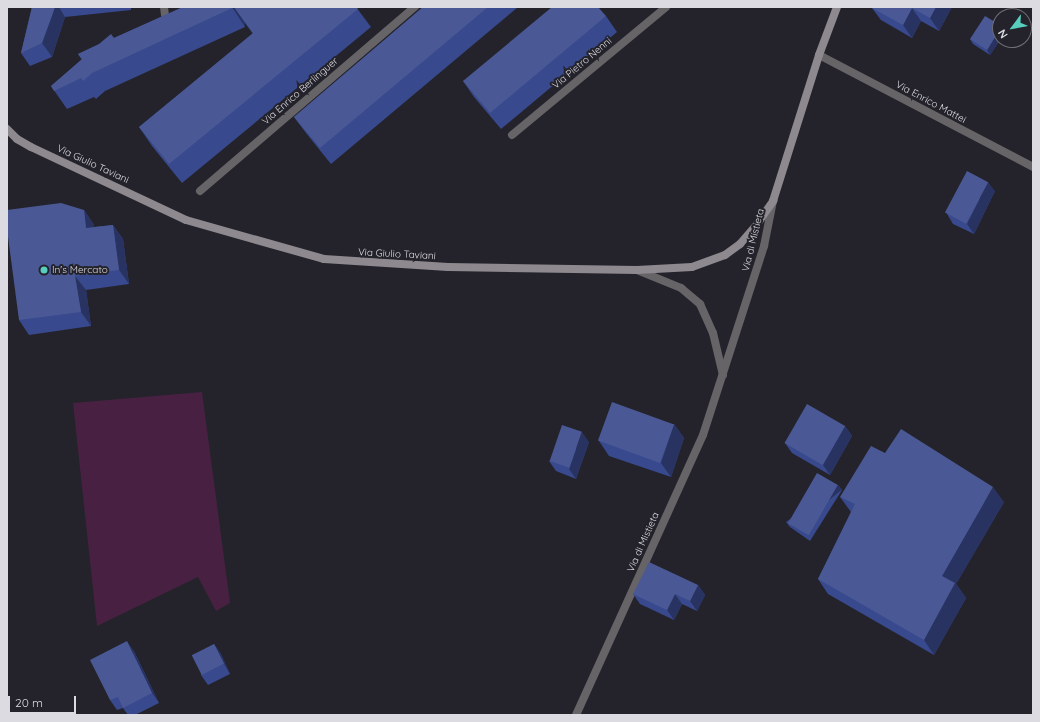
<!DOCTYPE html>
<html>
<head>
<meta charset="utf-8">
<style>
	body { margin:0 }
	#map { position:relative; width:1040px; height:722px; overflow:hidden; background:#24232b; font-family:Quicksand,sans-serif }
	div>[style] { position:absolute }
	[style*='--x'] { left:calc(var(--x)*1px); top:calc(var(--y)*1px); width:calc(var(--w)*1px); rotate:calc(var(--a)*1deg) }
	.green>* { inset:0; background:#482142 }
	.minor>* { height:8px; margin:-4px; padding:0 4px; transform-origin:4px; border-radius:4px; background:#676468 }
	.secondary>* { height:8px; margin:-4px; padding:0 4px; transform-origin:4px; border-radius:4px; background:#8d898f }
	.wall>* { inset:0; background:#38498d }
	.shaded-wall>* { inset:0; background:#293362; transform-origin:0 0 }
	.building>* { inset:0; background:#4a5996; transform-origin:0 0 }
	.dots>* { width:11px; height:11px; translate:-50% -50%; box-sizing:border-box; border:2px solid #24232b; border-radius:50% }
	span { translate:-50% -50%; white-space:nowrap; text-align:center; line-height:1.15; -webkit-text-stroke:4px #24232b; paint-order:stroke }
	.street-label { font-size:10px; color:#dcdbe1 }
	.poi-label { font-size:10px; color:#dcdbe1 }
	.left { translate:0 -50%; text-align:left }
	.frame { position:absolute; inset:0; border:8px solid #dcdbe1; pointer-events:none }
	.north { position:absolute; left:992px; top:8px; width:40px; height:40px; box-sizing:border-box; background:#24232b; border:1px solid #6e6d74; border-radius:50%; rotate:238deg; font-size:11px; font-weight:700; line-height:16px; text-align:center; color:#dcdbe1 }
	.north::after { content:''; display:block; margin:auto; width:14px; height:18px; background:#58cebf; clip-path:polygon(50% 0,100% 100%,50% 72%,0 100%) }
	.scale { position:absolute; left:8px; top:696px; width:68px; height:18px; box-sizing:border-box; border:2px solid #dcdbe1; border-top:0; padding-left:5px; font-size:12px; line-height:14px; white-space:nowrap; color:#dcdbe1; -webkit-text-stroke:3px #24232b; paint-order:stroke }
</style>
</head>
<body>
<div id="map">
	<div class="green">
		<i style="clip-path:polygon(202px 392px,230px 603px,216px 611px,198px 577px,97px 626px,73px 403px)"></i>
	</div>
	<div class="minor">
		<i style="--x:164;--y:7;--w:17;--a:83"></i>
		<i style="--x:819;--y:55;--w:242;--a:27.6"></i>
		<i style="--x:512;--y:135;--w:200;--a:-39.7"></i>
		<i style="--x:200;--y:191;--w:283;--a:-40.6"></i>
		<i style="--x:637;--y:270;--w:48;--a:22.2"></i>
		<i style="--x:681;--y:288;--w:25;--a:40"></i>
		<i style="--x:700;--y:304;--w:32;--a:66"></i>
		<i style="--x:713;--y:333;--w:43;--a:76.6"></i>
		<i style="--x:576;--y:715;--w:307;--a:-65.6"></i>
		<i style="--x:703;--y:435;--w:199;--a:-72.1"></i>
		<i style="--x:764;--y:246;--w:46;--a:-78.7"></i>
	</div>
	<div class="secondary">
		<i style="--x:7;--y:129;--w:14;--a:45"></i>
		<i style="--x:17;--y:139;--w:16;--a:30"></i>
		<i style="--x:31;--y:147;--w:171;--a:25.2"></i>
		<i style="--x:186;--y:220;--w:143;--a:15.8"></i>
		<i style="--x:324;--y:259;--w:124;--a:3.7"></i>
		<i style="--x:448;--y:267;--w:189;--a:0.9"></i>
		<i style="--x:637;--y:270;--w:55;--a:-3.1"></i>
		<i style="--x:692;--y:267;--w:35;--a:-20"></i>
		<i style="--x:725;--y:255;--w:19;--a:-36"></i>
		<i style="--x:740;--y:244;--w:23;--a:-49"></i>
		<i style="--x:755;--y:227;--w:32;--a:-55"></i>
		<i style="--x:773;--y:201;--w:153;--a:-72.5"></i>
		<i style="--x:819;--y:55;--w:51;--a:-69.4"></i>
	</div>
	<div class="wall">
		<i style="clip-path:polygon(32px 7px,131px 7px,131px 10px,65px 17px,52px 57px,30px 66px,21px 53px)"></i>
		<i style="clip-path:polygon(183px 7px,356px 7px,371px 27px,182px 183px,152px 146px,139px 127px,253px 34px,245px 23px,245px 27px,105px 91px,96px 99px,94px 97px,67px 109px,51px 86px,82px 60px,78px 54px)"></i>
		<i style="clip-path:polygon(423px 7px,518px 7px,331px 164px,306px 133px,294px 117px)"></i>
		<i style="clip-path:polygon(872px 7px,952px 7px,939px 31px,921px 21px,912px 38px,881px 20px,872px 8px)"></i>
		<i style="clip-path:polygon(606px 16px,617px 32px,501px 129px,474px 97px,463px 81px)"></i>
		<i style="clip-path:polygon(1000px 25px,1000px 40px,990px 55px,973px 44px,970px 39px)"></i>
		<i style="clip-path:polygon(995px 191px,974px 234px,953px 224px,947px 214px)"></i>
		<i style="clip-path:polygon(84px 210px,94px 225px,94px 227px,113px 225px,123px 239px,129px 284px,86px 290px,91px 326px,29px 335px,19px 320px)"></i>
		<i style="clip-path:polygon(674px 424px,684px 438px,671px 477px,609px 456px,599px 441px)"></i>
		<i style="clip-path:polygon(845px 426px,852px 436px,830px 475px,792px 453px,785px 443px)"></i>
		<i style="clip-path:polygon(589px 442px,576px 479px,556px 471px,549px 461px)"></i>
		<i style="clip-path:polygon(838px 485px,842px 490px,810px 541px,790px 527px,786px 522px)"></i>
		<i style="clip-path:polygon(840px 497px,1004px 502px,956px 584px,966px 598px,934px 655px,828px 594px,818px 579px,851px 512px)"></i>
		<i style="clip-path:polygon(698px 585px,705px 595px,697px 611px,682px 604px,674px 620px,640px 604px,633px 594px)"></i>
		<i style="clip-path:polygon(214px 644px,221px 654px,230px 674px,208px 685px,201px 675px)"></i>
		<i style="clip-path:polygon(134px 651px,159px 703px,135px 715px,128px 715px,123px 708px,117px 710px,110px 700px)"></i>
	</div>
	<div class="shaded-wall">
		<i style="clip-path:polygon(55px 7px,59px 7px,65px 17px,52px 57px,42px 43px)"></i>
		<i style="clip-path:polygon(232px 7px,234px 7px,245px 23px,245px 27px)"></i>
		<i style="clip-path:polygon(936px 7px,952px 7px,939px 31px,930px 18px)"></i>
		<i style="clip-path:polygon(912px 8px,921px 21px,912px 38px,903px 25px)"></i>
		<i style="clip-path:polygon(1000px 29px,1000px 40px,990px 55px,987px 50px)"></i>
		<i style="clip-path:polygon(988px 182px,995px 191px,974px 234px,967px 224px)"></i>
		<i style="clip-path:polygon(84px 210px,94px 225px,96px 243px,86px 228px)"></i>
		<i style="clip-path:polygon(113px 225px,123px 239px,129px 284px,119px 270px)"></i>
		<i style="clip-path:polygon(75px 276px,86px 290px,91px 326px,81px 312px)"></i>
		<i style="clip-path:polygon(674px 424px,684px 438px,671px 477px,661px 463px)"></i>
		<i style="clip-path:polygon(845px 426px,852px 436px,830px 475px,823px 465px)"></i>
		<i style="clip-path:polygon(582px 432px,589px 442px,576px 479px,569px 469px)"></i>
		<i style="left:838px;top:485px;width:6px;height:60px;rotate:51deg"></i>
		<i style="clip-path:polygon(993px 487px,1004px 502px,956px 584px,966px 598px,934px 655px,924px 640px,942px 576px)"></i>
		<i style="clip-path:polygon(698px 585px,705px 595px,697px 611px,690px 601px)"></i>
		<i style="clip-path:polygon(675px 594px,682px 604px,674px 620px,667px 610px)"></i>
		<i style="clip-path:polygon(127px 641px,134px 651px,159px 703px,152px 693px)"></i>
		<i style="clip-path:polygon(214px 644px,221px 654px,230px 674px,224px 664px)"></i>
	</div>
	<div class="building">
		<i style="clip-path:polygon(32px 7px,55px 7px,42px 43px,21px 53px)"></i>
		<i style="clip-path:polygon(183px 7px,232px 7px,232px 8px,92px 73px,83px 81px,81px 78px,54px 91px,51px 86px,82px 59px,78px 54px,99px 44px,111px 34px,114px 38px)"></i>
		<i style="clip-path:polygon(234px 7px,356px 7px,358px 9px,169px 164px,139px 127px,253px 33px)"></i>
		<i style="clip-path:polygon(423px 7px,488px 7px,320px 148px,294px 117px)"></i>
		<i style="clip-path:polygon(552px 7px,598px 7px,606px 16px,490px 113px,463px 81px)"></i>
		<i style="clip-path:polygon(872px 7px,936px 7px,930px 18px,912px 8px,903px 25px,872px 8px)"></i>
		<i style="clip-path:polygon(985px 16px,1000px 25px,1000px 29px,987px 50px,970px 39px)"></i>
		<i style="left:967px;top:171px;width:24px;height:47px;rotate:28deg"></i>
		<i style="clip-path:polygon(61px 203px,84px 210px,86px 228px,113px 225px,119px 270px,75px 276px,81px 312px,19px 320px,7px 229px,7px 210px)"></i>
		<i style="left:612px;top:402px;width:66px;height:41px;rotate:20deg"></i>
		<i style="left:807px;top:404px;width:44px;height:45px;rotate:30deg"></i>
		<i style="left:562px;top:425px;width:21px;height:38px;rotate:19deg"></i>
		<i style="clip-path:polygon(901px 429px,993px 487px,942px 576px,955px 583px,924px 640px,818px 579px,855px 504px,840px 497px,871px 446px,885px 453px)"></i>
		<i style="left:817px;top:473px;width:24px;height:58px;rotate:30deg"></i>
		<i style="clip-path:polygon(649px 562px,698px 585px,690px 601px,675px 594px,667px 610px,633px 594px)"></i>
		<i style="clip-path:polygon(127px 641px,152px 693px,123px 708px,118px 697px,110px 700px,90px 660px)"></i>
		<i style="left:214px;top:644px;width:22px;height:25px;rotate:63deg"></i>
	</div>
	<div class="dots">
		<i style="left:44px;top:270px;background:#58cebf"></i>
	</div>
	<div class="street-label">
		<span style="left:582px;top:63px;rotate:-40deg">Via Pietro Nenni</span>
		<span style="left:300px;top:91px;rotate:-41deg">Via Enrico Berlinguer</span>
		<span style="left:931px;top:102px;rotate:28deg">Via Enrico Mattei</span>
		<span style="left:93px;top:164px;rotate:25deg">Via Giulio Taviani</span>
		<span style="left:753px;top:240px;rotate:-76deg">Via di Mistieta</span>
		<span style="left:397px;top:254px;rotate:3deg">Via Giulio Taviani</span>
		<span style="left:643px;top:542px;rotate:-66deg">Via di Mistieta</span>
	</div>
	<div class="poi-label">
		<span class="left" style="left:52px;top:270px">In's Mercato</span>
	</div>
	<div class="frame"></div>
	<div class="north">N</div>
	<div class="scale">20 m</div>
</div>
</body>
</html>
